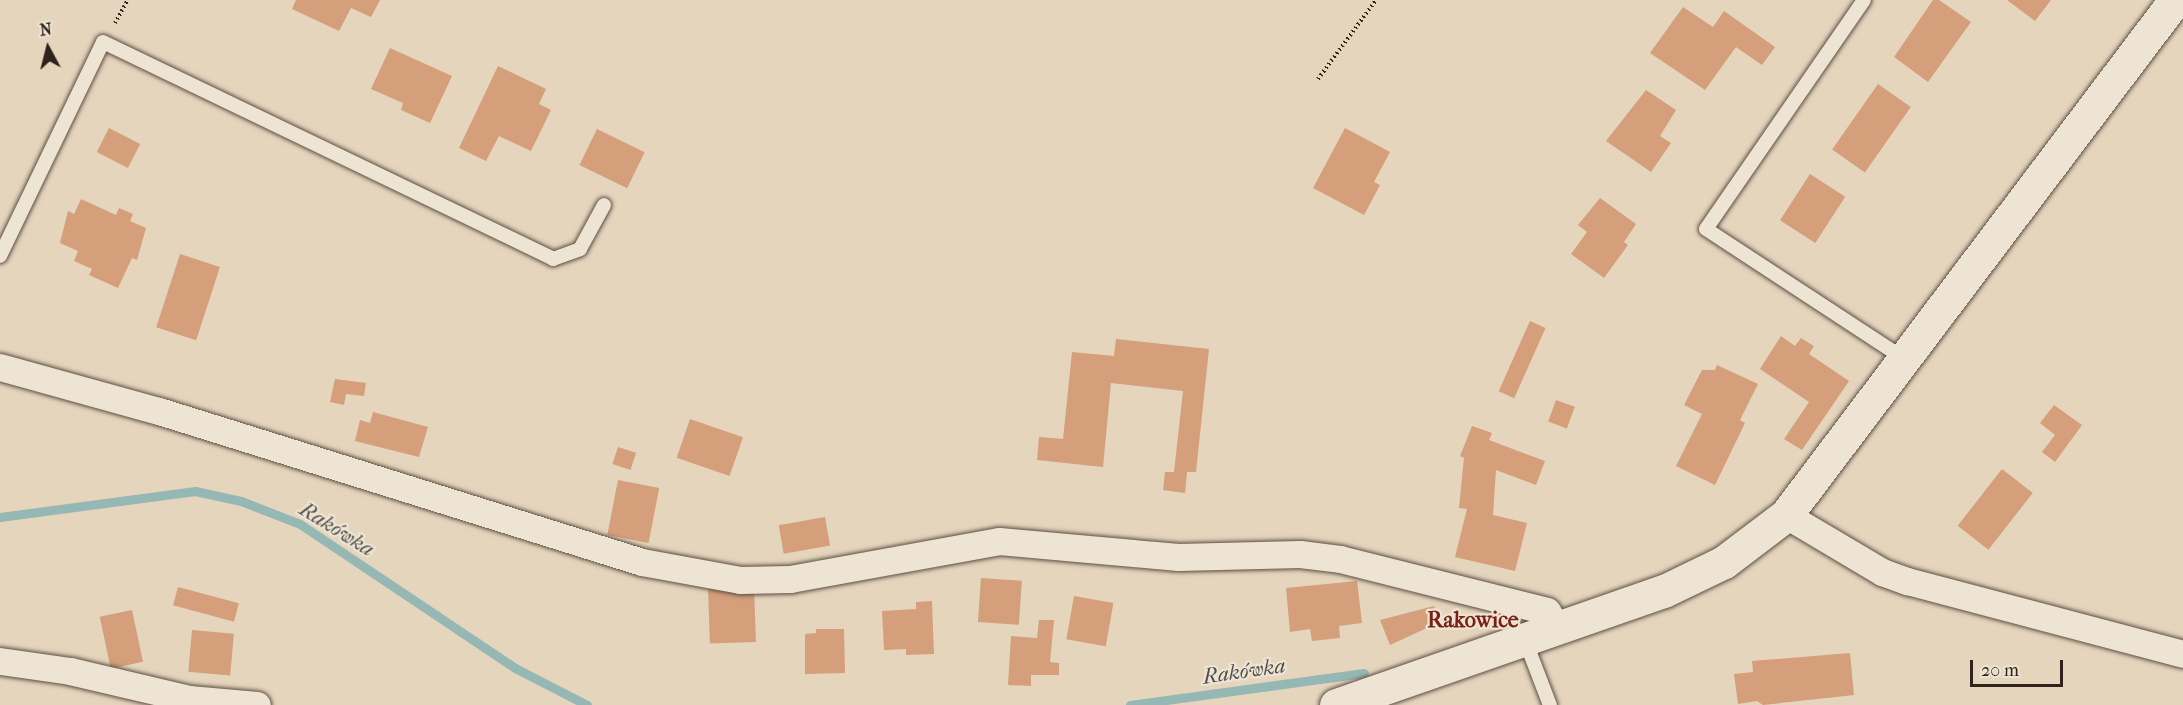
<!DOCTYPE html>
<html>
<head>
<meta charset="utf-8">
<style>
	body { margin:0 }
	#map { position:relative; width:2183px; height:705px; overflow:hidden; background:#e5d5bd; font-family:"IM FELL French Canon",serif }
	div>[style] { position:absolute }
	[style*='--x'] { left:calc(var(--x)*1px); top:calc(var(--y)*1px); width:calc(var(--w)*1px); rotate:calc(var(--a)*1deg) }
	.stream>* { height:9px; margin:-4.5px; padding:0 4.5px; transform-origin:4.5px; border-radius:4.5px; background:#96b8b5 }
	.building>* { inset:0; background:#d49f7a; transform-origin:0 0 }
	.path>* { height:4px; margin-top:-2px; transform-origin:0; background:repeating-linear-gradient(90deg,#30221c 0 1.5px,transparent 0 4.5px) }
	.roads { filter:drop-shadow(0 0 2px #5d4f44) drop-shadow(0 0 2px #5d4f44) }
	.service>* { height:14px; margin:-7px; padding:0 7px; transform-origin:7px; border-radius:7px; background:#eee4d4 }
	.minor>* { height:27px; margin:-13.5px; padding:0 13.5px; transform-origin:13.5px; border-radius:13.5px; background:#eee4d4 }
	.tertiary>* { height:33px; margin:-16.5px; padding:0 16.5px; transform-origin:16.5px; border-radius:16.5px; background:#eee4d4 }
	span { translate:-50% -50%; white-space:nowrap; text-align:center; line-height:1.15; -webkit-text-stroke:4.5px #eee4d4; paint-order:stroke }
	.water-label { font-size:21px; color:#4f4f4a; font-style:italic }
	.quarter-label { font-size:22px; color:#7a1f14; font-weight:700 }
	.north { position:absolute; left:18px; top:18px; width:60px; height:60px; -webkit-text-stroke:4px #eee4d4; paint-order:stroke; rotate:353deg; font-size:16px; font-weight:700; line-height:24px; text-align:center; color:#30221c }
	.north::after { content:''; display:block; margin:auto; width:21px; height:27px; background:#30221c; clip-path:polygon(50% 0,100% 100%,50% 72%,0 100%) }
	.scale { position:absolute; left:1970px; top:660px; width:93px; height:27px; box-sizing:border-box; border:3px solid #30221c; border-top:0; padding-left:8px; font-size:18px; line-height:21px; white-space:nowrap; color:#30221c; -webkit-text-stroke:4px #eee4d4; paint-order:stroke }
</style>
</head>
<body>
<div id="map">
	<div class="stream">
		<i style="--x:0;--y:517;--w:197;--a:-7.6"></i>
		<i style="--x:195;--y:491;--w:47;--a:12.3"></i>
		<i style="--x:241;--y:501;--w:63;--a:21.3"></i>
		<i style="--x:300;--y:524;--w:259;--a:33.8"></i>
		<i style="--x:515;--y:668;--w:81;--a:27.2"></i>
		<i style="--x:1130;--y:705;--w:236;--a:-7.8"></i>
	</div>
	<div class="building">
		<i style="clip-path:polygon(296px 0,380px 0,371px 17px,351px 8px,339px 31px,292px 9px)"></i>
		<i style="clip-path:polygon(1933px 0,1939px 0,1971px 22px,1928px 82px,1894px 57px)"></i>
		<i style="clip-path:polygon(2007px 0,2051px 0,2035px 21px)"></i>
		<i style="clip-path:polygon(1683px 7px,1713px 27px,1724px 11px,1775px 47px,1762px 65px,1736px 47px,1705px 90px,1650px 53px)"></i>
		<i style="clip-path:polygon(390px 48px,452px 76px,430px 123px,401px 110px,403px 103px,371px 89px)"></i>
		<i style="clip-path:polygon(498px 66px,546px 89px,539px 104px,551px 110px,531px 151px,499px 136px,486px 161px,459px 148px)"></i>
		<i style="left:1878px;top:84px;width:40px;height:80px;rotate:35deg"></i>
		<i style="clip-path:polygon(1646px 90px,1676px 110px,1660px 136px,1671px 143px,1651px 172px,1606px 141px)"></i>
		<i style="left:109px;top:128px;width:35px;height:27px;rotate:27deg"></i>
		<i style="clip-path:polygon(1345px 128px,1390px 152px,1374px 182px,1380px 185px,1364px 215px,1313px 188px)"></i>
		<i style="left:597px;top:129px;width:53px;height:40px;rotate:26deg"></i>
		<i style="left:1810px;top:174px;width:42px;height:55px;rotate:33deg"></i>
		<i style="clip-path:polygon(1600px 198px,1636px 224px,1624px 242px,1628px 245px,1604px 278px,1571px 254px,1587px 232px,1578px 225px)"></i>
		<i style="clip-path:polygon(81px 199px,116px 215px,119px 208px,133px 214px,130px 221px,146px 228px,137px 260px,132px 258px,118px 288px,89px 275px,92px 269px,74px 261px,78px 251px,60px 243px,68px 211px,74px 214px)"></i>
		<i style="left:180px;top:254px;width:42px;height:77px;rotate:18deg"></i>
		<i style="left:1530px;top:321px;width:17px;height:77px;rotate:24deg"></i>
		<i style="clip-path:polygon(1781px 336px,1795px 346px,1801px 338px,1814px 346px,1809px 354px,1849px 381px,1802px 450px,1784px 439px,1809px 402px,1760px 369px)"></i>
		<i style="clip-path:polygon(1116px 339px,1209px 349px,1196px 472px,1187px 472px,1185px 493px,1163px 490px,1165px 472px,1174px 472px,1183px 391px,1111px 383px,1103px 467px,1037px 460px,1039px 437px,1063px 439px,1072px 352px,1114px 356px)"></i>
		<i style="clip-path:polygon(1717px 365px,1758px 384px,1740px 420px,1745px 423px,1715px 485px,1676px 466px,1702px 414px,1684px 405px,1702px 370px,1715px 370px)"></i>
		<i style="clip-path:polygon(335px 379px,366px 383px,364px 396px,346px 394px,344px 405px,330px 402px)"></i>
		<i style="left:1556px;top:400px;width:20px;height:23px;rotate:20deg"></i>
		<i style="clip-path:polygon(2054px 405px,2082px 425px,2055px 462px,2042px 452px,2055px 435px,2040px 423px)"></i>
		<i style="clip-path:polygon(373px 412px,428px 427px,419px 457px,355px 441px,360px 420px,370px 423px)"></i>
		<i style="left:690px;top:419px;width:56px;height:41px;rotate:19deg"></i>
		<i style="clip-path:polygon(1472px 426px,1492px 433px,1489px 440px,1545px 461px,1536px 485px,1496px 470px,1493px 515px,1527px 523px,1515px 571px,1455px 557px,1467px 509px,1459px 508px,1464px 458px,1460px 456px)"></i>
		<i style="left:618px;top:447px;width:19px;height:18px;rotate:18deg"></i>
		<i style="left:2002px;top:469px;width:39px;height:72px;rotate:38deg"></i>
		<i style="left:618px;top:480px;width:42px;height:56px;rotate:11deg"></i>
		<i style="left:825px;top:517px;width:29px;height:47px;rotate:80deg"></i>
		<i style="left:981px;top:578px;width:41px;height:44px;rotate:4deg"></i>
		<i style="clip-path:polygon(1357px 581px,1362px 623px,1339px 626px,1340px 638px,1312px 641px,1310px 629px,1290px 632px,1286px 588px)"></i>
		<i style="left:178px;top:587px;width:63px;height:19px;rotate:15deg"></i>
		<i style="left:754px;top:587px;width:55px;height:46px;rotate:88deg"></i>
		<i style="left:1074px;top:596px;width:40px;height:44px;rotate:10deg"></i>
		<i style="clip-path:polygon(932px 601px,934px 654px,906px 655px,906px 649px,884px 650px,882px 611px,916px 609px,916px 602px)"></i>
		<i style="clip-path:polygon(1434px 606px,1440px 622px,1390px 645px,1380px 620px)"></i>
		<i style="left:132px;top:610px;width:53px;height:33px;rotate:78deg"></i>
		<i style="clip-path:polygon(1039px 620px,1054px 620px,1050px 662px,1059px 663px,1059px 675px,1031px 675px,1031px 686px,1008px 685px,1011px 636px,1037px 638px)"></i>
		<i style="clip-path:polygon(816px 629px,844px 629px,845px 673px,805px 674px,805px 634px,816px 633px)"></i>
		<i style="left:192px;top:630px;width:42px;height:42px;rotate:5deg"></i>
		<i style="clip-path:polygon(1850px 653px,1854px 695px,1763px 705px,1757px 701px,1738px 704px,1734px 674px,1753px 672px,1752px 661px)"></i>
	</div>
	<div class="path">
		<i style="--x:115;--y:23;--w:26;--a:-61"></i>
		<i style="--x:1318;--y:79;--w:98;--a:-53.7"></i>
	</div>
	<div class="roads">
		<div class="service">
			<i style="--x:1864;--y:0;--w:278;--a:124.6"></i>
			<i style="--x:1706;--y:229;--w:238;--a:33.2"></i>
			<i style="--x:0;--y:256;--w:237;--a:-64.3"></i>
			<i style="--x:103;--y:42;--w:500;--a:25.7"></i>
			<i style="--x:553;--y:259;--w:29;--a:-20"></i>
			<i style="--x:580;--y:249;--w:50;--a:-61.4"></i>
			<i style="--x:1525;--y:640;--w:70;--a:69"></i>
		</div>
		<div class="minor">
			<i style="--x:0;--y:367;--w:165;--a:15.5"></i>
			<i style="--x:159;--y:411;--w:506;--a:17.36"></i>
			<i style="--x:642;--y:562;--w:100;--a:10.4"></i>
			<i style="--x:740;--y:580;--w:50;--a:-1.1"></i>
			<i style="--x:790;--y:579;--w:212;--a:-10.3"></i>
			<i style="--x:999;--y:541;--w:180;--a:5.1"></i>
			<i style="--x:1178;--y:557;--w:122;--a:-1.4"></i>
			<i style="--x:1300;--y:554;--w:40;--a:7.1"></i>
			<i style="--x:1340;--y:559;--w:213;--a:14.1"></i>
			<i style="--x:1547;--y:611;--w:21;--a:59"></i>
			<i style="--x:1786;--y:515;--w:112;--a:30.7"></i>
			<i style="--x:1882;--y:572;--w:27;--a:20"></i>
			<i style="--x:1907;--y:581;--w:285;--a:14.8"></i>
			<i style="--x:0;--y:661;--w:71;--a:8.1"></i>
			<i style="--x:70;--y:671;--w:122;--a:13.2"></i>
			<i style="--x:189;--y:699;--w:68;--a:5"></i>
		</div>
		<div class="tertiary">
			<i style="--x:1336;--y:705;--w:347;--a:-19.2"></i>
			<i style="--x:1664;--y:591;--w:67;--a:-25.8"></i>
			<i style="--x:1724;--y:562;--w:78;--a:-37.2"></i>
			<i style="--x:1786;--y:515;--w:645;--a:-52.93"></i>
		</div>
	</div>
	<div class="water-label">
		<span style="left:337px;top:529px;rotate:32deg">Rakówka</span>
		<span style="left:1244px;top:671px;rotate:-8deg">Rakówka</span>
	</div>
	<div class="quarter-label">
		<span style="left:1473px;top:621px">Rakowice</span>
	</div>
	<div class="north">N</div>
	<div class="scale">20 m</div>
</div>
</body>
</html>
